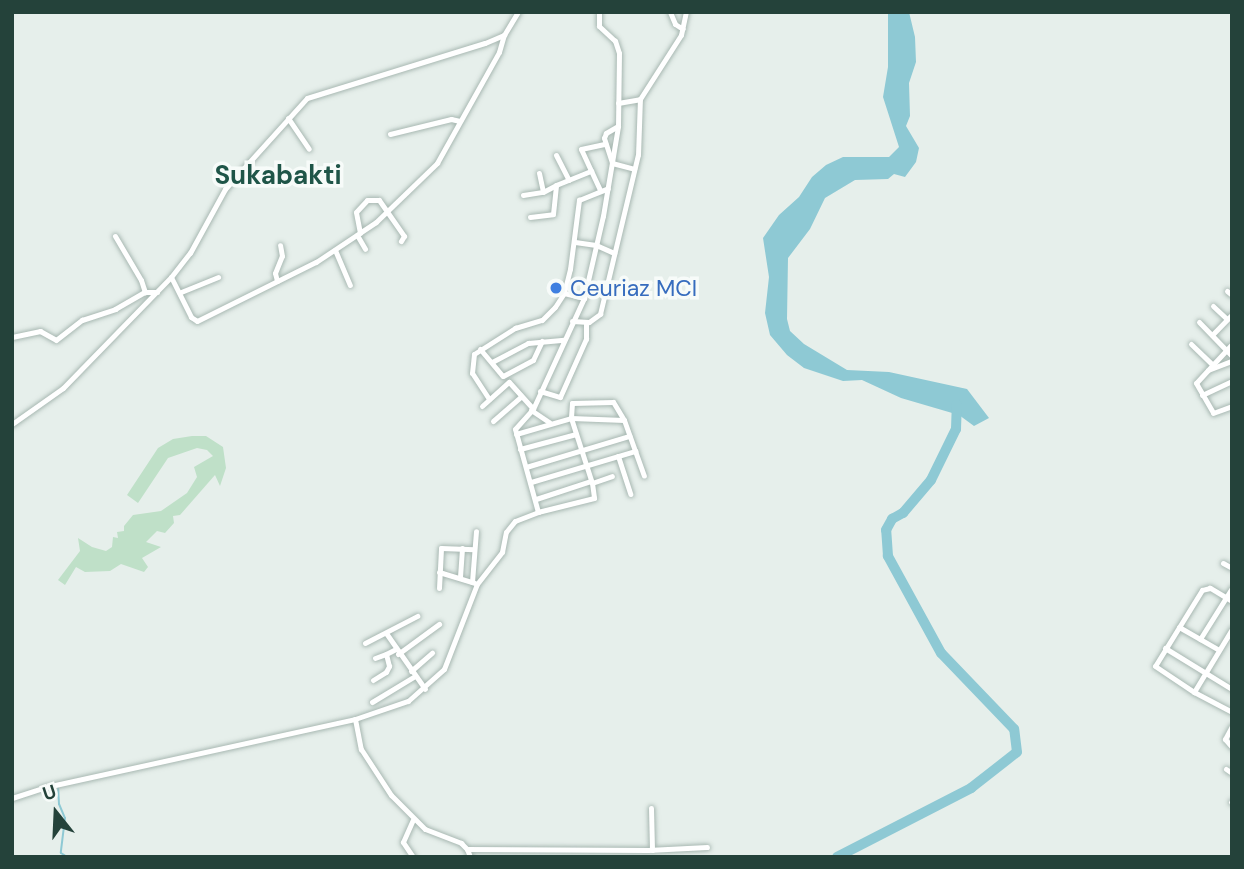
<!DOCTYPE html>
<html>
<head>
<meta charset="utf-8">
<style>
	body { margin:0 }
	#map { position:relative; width:1244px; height:869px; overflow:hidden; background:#e6efeb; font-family:"DM Sans",sans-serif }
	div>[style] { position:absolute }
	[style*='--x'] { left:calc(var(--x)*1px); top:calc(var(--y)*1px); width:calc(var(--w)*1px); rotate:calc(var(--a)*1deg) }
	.green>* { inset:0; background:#bfe0c8 }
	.water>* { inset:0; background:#8ec9d4 }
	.stream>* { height:2px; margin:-1px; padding:0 1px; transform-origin:1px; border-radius:1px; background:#8ec9d4 }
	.river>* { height:10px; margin:-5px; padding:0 5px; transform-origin:5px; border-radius:5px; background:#8ec9d4 }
	.roads { filter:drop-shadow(0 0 2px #a8b8b2) drop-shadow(0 0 2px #a8b8b2) }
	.street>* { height:5px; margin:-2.5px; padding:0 2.5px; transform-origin:2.5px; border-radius:2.5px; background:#fff }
	.dots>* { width:19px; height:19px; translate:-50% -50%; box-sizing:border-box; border:4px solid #f7fbf9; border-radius:50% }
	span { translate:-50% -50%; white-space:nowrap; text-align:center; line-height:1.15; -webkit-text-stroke:7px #f7fbf9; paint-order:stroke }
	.shop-label { font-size:23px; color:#366cbe }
	.left { translate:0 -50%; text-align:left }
	.quarter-label { font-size:26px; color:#1f5548; font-weight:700 }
	.frame { position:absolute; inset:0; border:14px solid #24423a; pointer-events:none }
	.north { position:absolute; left:21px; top:778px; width:70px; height:70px; -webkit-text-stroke:5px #f7fbf9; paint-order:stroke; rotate:342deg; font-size:19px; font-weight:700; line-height:28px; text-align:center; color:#24423a }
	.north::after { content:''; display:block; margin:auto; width:24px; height:32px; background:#24423a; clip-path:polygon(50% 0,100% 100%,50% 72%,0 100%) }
</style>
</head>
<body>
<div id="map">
	<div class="green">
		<i style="clip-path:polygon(192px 436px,206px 436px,223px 447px,226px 468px,220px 486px,215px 475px,180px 515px,173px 516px,174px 523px,165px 533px,157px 531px,146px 542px,161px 547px,142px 558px,148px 567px,144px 572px,121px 564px,110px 571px,85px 572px,76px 567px,65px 585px,58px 580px,80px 551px,78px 538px,92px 547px,106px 551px,112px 547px,113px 537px,118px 538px,117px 532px,124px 531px,124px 526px,133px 515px,161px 511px,187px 493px,197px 477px,194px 467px,213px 456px,207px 450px,197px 448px,168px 458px,138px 503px,127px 495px,158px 448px,173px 439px)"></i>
	</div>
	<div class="water">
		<i style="clip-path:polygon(888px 12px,909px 12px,915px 37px,916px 62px,909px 83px,910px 116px,906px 126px,919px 148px,916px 162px,905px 177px,894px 174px,888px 179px,855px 180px,825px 198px,810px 229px,788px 258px,787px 319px,790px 331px,804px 344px,847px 370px,889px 372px,967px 389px,989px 418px,974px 426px,959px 415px,901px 398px,862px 380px,843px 381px,804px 368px,787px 355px,770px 335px,765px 313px,769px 277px,763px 238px,779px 215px,799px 197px,812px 177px,826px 165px,843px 157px,889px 157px,899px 147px,883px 97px,888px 67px)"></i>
	</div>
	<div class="stream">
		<i style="--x:58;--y:785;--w:19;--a:87"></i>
		<i style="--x:59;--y:804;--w:15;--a:67"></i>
		<i style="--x:65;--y:818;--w:35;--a:97"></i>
		<i style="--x:61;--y:853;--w:7;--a:34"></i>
	</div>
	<div class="river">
		<i style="--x:837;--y:857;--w:151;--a:-27.2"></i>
		<i style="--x:971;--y:788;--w:58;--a:-38"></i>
		<i style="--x:1017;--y:752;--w:23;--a:-97"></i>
		<i style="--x:1014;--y:729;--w:105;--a:-133.8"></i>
		<i style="--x:941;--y:653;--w:111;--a:-118.7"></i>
		<i style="--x:888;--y:556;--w:26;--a:-94"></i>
		<i style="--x:886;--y:530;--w:13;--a:-61"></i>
		<i style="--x:892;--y:519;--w:13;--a:-29"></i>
		<i style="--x:903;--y:513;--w:43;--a:-49.7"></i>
		<i style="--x:931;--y:480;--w:57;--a:-63.9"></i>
		<i style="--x:956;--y:429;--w:25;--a:-88"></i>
	</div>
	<div class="roads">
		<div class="street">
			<i style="--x:670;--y:12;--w:13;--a:67"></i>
			<i style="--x:675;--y:24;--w:9;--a:32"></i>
			<i style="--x:618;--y:103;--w:22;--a:-10"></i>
			<i style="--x:288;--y:118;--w:37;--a:56"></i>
			<i style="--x:618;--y:126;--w:14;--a:150"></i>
			<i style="--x:606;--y:133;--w:5;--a:112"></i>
			<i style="--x:604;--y:138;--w:26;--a:72"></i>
			<i style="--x:612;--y:163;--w:23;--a:15"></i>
			<i style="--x:390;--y:134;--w:63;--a:-13.8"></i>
			<i style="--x:451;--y:119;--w:9;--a:13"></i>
			<i style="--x:556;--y:155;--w:28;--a:63"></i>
			<i style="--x:539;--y:173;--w:19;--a:78"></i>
			<i style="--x:600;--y:190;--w:45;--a:-114.9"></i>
			<i style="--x:581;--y:149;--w:25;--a:-12"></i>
			<i style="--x:523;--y:195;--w:20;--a:-9"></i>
			<i style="--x:543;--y:192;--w:15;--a:-28"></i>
			<i style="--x:530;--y:217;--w:23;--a:-7"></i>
			<i style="--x:553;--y:214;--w:29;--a:-84"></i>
			<i style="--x:556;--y:185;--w:38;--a:-22"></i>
			<i style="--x:360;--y:233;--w:21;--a:-101"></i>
			<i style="--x:356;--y:212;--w:16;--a:-47"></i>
			<i style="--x:367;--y:200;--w:12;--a:0"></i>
			<i style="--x:379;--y:200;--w:44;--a:55.2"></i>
			<i style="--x:404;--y:236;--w:6;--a:121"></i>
			<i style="--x:357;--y:235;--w:16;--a:60"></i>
			<i style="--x:115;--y:236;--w:51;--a:59.4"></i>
			<i style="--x:141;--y:280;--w:13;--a:72"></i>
			<i style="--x:575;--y:242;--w:21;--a:8"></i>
			<i style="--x:596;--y:245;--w:20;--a:24"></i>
			<i style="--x:335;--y:250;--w:38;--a:67"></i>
			<i style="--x:171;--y:277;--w:45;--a:63.4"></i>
			<i style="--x:191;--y:317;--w:7;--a:34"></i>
			<i style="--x:197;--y:321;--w:133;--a:-26.4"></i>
			<i style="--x:316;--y:262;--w:72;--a:-33.7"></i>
			<i style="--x:376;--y:222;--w:85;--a:-44"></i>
			<i style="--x:437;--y:163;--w:127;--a:-60.8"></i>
			<i style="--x:499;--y:52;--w:18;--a:-74"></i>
			<i style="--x:277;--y:281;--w:8;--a:-104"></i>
			<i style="--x:275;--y:273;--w:18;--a:-68"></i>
			<i style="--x:282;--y:256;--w:11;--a:-100"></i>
			<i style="--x:1227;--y:291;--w:6;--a:39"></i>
			<i style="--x:181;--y:292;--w:40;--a:-22"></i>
			<i style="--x:564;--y:293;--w:21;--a:14"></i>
			<i style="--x:1213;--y:306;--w:19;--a:43"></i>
			<i style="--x:572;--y:321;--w:17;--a:3"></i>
			<i style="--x:589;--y:322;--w:14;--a:-36"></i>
			<i style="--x:600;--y:314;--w:163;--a:-76.6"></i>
			<i style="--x:638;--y:155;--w:56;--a:-88"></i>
			<i style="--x:640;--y:99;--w:76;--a:-57.4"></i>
			<i style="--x:681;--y:35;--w:24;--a:-78"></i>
			<i style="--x:1199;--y:322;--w:47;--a:45.9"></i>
			<i style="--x:1212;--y:335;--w:29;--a:-46"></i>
			<i style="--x:12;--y:337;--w:29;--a:-12"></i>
			<i style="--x:40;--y:331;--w:18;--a:29"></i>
			<i style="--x:56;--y:340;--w:33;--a:-38"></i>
			<i style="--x:82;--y:320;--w:35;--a:-18"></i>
			<i style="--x:115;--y:309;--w:34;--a:-30"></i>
			<i style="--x:145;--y:292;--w:12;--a:0"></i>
			<i style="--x:1191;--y:344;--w:29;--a:44"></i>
			<i style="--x:1232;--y:344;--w:53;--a:132.7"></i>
			<i style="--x:1196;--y:383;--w:34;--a:60"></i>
			<i style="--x:1213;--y:413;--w:20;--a:-20"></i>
			<i style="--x:480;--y:349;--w:35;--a:50"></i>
			<i style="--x:492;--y:362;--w:41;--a:-27.8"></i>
			<i style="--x:528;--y:343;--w:36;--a:-5"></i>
			<i style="--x:1208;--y:370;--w:26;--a:-21"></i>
			<i style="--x:503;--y:376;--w:34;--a:-28"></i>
			<i style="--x:533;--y:360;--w:21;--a:-65"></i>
			<i style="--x:540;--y:391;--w:21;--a:17"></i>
			<i style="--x:560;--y:397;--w:64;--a:-65.9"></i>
			<i style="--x:586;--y:339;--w:17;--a:-90"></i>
			<i style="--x:1202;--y:395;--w:33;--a:-25"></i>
			<i style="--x:489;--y:399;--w:31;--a:-123"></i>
			<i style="--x:472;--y:373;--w:19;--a:-84"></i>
			<i style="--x:474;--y:354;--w:49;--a:-32.4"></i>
			<i style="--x:515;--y:328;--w:28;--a:-17"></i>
			<i style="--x:542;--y:320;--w:18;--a:-45"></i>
			<i style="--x:555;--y:307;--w:17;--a:-57"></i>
			<i style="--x:564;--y:293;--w:25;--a:-76"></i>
			<i style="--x:570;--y:269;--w:70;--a:-82.6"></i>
			<i style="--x:579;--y:200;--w:31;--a:-22"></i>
			<i style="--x:482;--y:406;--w:36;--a:-42"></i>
			<i style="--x:509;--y:382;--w:36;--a:48"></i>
			<i style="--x:531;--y:410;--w:22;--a:34"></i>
			<i style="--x:624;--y:420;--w:21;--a:-121"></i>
			<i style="--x:613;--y:402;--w:41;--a:178.6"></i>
			<i style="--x:572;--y:403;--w:15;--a:94"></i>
			<i style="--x:571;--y:418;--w:53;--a:2.2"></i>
			<i style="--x:624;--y:420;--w:59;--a:70.3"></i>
			<i style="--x:493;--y:421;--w:37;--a:-41"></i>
			<i style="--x:12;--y:424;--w:62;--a:-35.2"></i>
			<i style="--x:63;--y:388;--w:155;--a:-45.8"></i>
			<i style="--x:171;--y:277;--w:31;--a:-52"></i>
			<i style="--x:190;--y:253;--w:73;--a:-61.3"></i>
			<i style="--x:225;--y:189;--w:122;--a:-48"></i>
			<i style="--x:307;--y:98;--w:186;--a:-17.2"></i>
			<i style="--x:485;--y:43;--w:21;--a:-23"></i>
			<i style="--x:504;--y:35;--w:27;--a:-59"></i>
			<i style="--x:516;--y:434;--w:57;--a:-16.2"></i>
			<i style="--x:571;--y:418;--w:68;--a:72.1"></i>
			<i style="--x:592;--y:483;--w:15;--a:82"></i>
			<i style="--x:594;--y:498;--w:58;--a:166"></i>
			<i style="--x:520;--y:449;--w:58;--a:-15"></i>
			<i style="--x:618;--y:456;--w:40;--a:72"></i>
			<i style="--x:526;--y:467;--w:108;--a:-16.8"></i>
			<i style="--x:531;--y:482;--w:109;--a:-16.6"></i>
			<i style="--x:592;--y:483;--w:21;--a:-19"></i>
			<i style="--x:536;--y:499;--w:58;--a:-18.1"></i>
			<i style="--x:1223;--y:563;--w:10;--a:29"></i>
			<i style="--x:439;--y:572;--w:37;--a:17"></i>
			<i style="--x:460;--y:577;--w:29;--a:-86"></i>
			<i style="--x:472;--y:582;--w:51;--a:-85.5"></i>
			<i style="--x:439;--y:588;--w:40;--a:-87.1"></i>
			<i style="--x:441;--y:548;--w:33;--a:2"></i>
			<i style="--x:1232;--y:601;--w:26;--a:-149"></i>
			<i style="--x:1210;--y:588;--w:8;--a:166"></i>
			<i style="--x:1202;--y:590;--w:89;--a:121.7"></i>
			<i style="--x:1155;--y:666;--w:47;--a:33.7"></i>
			<i style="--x:1194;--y:692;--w:43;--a:27.8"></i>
			<i style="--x:1179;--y:627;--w:46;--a:29.9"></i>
			<i style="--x:386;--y:633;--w:68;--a:55.1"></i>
			<i style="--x:1200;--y:639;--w:60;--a:-57.9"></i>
			<i style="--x:365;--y:643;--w:59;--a:-27.4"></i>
			<i style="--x:1165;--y:648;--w:79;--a:31.5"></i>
			<i style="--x:398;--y:654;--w:51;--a:-36.2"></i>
			<i style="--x:375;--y:658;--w:12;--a:-20"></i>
			<i style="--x:411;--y:671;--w:28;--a:-41"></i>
			<i style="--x:373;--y:680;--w:15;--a:-32"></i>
			<i style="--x:386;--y:672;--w:7;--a:-63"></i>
			<i style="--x:389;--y:666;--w:12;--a:-104"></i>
			<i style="--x:386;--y:654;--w:11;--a:-27"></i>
			<i style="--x:1194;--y:692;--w:74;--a:-58.9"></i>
			<i style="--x:372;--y:702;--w:50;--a:-31.2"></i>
			<i style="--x:355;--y:719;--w:31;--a:79"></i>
			<i style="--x:361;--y:749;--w:55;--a:56.9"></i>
			<i style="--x:391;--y:795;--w:48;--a:45"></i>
			<i style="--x:425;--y:829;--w:39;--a:21"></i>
			<i style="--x:461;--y:843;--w:8;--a:45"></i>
			<i style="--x:467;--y:849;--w:9;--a:69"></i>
			<i style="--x:1232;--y:726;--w:15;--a:118"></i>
			<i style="--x:1225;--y:739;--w:11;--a:49"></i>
			<i style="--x:1226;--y:769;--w:7;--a:34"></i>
			<i style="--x:12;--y:798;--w:36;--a:-18"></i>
			<i style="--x:46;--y:787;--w:316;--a:-12.4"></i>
			<i style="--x:355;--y:719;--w:56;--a:-18.8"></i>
			<i style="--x:408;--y:701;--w:48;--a:-41.6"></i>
			<i style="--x:444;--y:669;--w:91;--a:-68.8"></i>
			<i style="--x:477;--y:584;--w:41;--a:-52"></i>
			<i style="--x:502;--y:552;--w:20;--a:-79"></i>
			<i style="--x:506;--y:532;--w:14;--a:-51"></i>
			<i style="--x:515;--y:521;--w:25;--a:-21"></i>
			<i style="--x:538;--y:512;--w:86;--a:-105.5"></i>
			<i style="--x:515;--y:429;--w:27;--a:-48"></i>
			<i style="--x:533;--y:409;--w:122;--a:-65.3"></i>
			<i style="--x:584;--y:298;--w:84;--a:-77"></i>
			<i style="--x:603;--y:216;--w:91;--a:-80.5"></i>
			<i style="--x:618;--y:126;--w:73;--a:-89.2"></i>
			<i style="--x:619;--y:53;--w:13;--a:-108"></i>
			<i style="--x:615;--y:41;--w:22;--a:-137"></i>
			<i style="--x:599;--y:26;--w:14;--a:-90"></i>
			<i style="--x:1231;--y:802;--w:1;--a:-45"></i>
			<i style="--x:651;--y:808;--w:42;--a:88.6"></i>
			<i style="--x:467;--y:849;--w:181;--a:0.3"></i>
			<i style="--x:648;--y:850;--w:59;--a:-2.9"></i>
			<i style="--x:413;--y:857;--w:18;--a:-124"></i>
			<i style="--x:403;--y:842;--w:24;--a:-66"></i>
		</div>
	</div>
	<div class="dots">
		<i style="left:556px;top:288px;background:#3f7fe0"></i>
	</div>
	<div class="shop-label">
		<span class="left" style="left:570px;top:288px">Ceuriaz MCI</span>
	</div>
	<div class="quarter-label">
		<span style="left:278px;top:176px">Sukabakti</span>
	</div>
	<div class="frame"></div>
	<div class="north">U</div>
</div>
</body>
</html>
